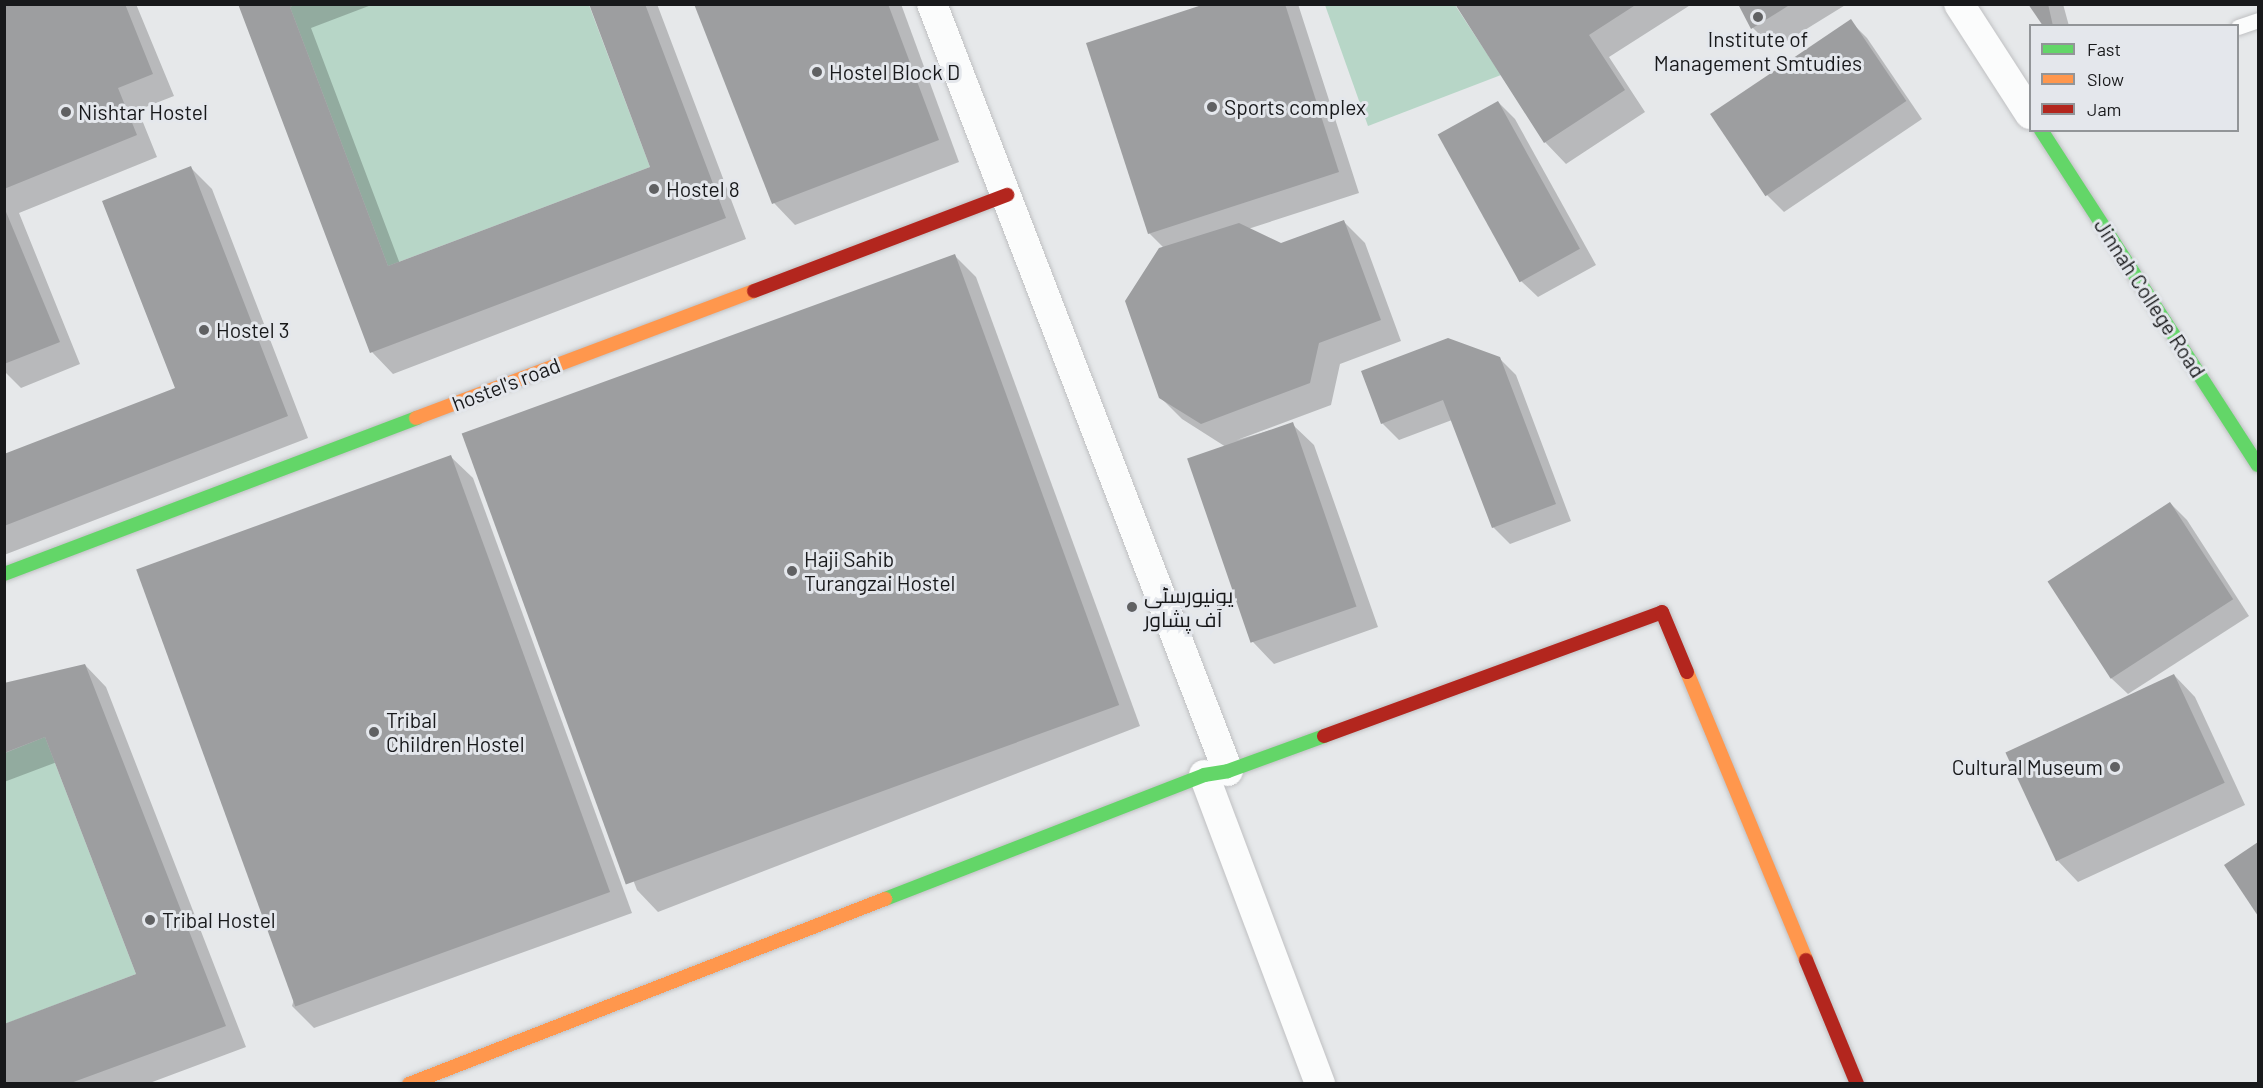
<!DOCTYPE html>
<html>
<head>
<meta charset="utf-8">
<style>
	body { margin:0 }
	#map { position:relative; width:2263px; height:1088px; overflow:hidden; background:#e6e8ea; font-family:Barlow,Cairo,sans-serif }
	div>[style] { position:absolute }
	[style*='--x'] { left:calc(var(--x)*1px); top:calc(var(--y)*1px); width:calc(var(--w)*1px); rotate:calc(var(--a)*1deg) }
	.green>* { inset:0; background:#b7d6c7 }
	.shadow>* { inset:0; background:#0003 }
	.building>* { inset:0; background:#9d9ea0; transform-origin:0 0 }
	.roads { filter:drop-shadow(0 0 2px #bfc0c2) drop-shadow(0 0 2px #bfc0c2) }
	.lane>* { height:15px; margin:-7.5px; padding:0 7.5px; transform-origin:7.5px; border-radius:7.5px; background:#fbfcfc }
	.street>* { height:30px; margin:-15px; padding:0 15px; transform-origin:15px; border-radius:15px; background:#fbfcfc }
	.fast>* { height:14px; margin:-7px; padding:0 7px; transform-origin:7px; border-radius:7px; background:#63d668 }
	.slow>* { height:14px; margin:-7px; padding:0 7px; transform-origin:7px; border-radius:7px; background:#ff974d }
	.jam>* { height:14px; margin:-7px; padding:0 7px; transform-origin:7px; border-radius:7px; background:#b3261e }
	.dots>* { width:16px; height:16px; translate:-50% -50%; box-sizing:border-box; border:3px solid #e4e7ec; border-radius:50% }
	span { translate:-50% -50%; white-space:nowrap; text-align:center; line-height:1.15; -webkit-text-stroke:6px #e4e7ec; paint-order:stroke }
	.poi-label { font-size:21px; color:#18191b }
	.left { translate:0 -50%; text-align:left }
	.right { translate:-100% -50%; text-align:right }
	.street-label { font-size:21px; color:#18191b }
	.frame { position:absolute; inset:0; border:6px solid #18191b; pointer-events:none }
	.legend { position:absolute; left:2029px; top:24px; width:210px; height:108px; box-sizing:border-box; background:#e4e7ec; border:2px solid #929598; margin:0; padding:8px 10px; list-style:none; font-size:18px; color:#18191b }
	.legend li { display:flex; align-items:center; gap:12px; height:30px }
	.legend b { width:30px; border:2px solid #929598 }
</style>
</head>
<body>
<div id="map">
	<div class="green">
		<i style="clip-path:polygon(297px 4px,589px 5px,650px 167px,388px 266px,290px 7px)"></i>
		<i style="clip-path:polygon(1325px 5px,1455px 5px,1501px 75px,1368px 126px)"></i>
		<i style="clip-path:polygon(45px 737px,136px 974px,5px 1024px,5px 753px)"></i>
	</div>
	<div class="shadow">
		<i style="clip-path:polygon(4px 4px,136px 4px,174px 96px,138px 110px,157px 157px,19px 213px,80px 364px,21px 388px,4px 371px)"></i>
		<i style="clip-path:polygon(239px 4px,374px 4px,311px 28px,400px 264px,652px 168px,591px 4px,657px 4px,746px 239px,393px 374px,372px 352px)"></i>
		<i style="clip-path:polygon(696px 4px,901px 4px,959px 162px,795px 225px,774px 203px)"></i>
		<i style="clip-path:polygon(1210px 4px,1298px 4px,1359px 193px,1248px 229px,1281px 245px,1343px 221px,1365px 243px,1401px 341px,1340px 364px,1331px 405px,1237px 440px,1292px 424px,1314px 445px,1378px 627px,1274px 664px,1253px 642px,1226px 447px,1182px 419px,1160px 397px,1164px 248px,1149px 233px)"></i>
		<i style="clip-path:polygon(1456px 4px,1692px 4px,1609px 57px,1645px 112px,1566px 164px,1545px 142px)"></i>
		<i style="clip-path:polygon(1740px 4px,1847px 4px,1774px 49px,1753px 28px)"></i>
		<i style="clip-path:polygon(2030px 4px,2063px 4px,2069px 26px,2045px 26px)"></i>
		<i style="clip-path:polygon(1850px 21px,1867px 38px,1922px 119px,1784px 212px,1767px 195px)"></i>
		<i style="clip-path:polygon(1498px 102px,1515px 119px,1596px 265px,1538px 297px,1521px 281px)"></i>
		<i style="clip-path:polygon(191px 168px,212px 189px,308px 438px,4px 555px,4px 456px,177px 389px)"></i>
		<i style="clip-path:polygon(955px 256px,976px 277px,1140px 726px,658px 912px,637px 890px,465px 438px)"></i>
		<i style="clip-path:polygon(1499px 358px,1516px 375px,1571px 521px,1510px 544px,1493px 527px,1452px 420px,1399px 440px,1382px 423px)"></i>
		<i style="clip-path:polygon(451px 457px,473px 478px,632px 913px,314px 1028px,292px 1006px)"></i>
		<i style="clip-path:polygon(2170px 503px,2187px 520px,2249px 616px,2128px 694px,2111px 678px)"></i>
		<i style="clip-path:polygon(85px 665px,106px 687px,246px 1047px,147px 1084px,4px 1084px,138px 975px,57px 762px,4px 782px,4px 685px)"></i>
		<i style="clip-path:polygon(2174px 675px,2195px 697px,2245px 805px,2078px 882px,2057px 860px)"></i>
		<i style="clip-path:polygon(2258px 843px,2258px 913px,2226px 866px)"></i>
	</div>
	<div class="building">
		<i style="clip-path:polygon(4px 4px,125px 4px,153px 74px,118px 88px,137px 135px,4px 189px)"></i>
		<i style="clip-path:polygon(238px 4px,296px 4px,290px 7px,388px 266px,650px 167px,589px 4px,645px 4px,726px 218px,370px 353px)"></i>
		<i style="clip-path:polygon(694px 4px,888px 4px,939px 140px,772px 204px)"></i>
		<i style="clip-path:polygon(1205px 4px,1285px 4px,1339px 172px,1148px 234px,1086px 43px)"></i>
		<i style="clip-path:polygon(1455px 4px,1637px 4px,1589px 35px,1625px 90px,1544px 143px)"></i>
		<i style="clip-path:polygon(1738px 4px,1791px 4px,1751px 29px)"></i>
		<i style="clip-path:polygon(2028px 4px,2048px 4px,2053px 26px,2043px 26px)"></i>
		<i style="left:1851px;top:19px;width:99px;height:170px;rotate:56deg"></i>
		<i style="left:1498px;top:101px;width:169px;height:69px;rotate:61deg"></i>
		<i style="clip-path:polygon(191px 166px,288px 416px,4px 526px,4px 454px,175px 388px,102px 201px)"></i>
		<i style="clip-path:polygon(4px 207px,60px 342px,4px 364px)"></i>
		<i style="clip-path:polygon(1344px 220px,1381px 320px,1319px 343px,1310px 383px,1201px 424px,1159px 398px,1125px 301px,1159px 248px,1239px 223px,1281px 243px)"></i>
		<i style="left:955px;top:254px;width:480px;height:525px;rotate:70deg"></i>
		<i style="clip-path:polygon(1448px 338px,1500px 357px,1556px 504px,1492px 528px,1443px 400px,1381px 424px,1361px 371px)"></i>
		<i style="left:1293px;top:422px;width:195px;height:112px;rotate:71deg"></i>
		<i style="left:451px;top:455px;width:465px;height:335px;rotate:70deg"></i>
		<i style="left:2170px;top:502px;width:116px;height:146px;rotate:57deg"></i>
		<i style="clip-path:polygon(85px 664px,226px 1026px,68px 1084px,4px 1084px,4px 1024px,136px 974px,45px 737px,4px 753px,4px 683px)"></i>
		<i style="left:2174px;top:674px;width:120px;height:186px;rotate:65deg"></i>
		<i style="clip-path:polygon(2258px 842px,2258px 916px,2224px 865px)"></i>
	</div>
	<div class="roads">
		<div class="lane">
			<i style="--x:2238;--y:27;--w:21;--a:-19"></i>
		</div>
		<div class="street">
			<i style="--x:932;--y:4;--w:822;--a:68.9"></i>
			<i style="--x:1959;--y:4;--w:131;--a:57.2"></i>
			<i style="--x:1204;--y:775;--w:330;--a:69.4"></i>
		</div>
		<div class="fast">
			<i style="--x:2041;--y:130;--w:399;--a:57.1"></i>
			<i style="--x:4;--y:574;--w:441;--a:-20.7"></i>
			<i style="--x:885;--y:899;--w:342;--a:-21.2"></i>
			<i style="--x:1204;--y:775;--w:24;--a:-9"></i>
			<i style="--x:1228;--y:771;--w:102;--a:-20"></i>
		</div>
		<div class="slow">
			<i style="--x:416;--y:418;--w:361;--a:-20.6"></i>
			<i style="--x:1687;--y:672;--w:312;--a:67.5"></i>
			<i style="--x:409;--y:1084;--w:511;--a:-21.24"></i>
		</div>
		<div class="jam">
			<i style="--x:754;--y:291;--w:271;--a:-20.8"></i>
			<i style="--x:1324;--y:736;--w:360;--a:-20.1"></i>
			<i style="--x:1662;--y:612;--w:65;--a:67.4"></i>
			<i style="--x:1806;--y:960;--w:134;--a:67.6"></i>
		</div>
	</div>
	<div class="dots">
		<i style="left:1758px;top:17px;background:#606163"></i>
		<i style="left:817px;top:72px;background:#606163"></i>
		<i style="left:1212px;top:107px;background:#606163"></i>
		<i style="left:66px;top:112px;background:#606163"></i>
		<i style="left:654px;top:189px;background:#606163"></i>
		<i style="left:204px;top:330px;background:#606163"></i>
		<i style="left:792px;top:571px;background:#606163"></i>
		<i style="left:1132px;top:607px;background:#606163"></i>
		<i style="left:374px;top:732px;background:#606163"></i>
		<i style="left:2115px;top:767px;background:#606163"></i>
		<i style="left:150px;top:920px;background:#606163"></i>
	</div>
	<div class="poi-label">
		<span style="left:1758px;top:51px">Institute of<br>Management Smtudies</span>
		<span class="left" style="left:829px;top:72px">Hostel Block D</span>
		<span class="left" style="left:1224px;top:107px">Sports complex</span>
		<span class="left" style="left:78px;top:112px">Nishtar Hostel</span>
		<span class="left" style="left:666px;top:189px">Hostel 8</span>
		<span class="left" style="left:216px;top:330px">Hostel 3</span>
		<span class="left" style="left:804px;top:571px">Haji Sahib<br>Turangzai Hostel</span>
		<span class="left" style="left:1144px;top:607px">یونیورسٹی<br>آف پشاور</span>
		<span class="left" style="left:386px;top:732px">Tribal<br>Children Hostel</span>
		<span class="right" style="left:2103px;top:767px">Cultural Museum</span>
		<span class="left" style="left:162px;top:920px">Tribal Hostel</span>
	</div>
	<div class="street-label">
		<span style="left:2150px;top:298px;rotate:57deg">Jinnah College Road</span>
		<span style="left:506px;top:384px;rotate:-21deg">hostel's road</span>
	</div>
	<div class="frame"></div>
	<ul class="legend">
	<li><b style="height:8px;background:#63d668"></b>Fast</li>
	<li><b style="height:8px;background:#ff974d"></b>Slow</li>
	<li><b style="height:8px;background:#b3261e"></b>Jam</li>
	</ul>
</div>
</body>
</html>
